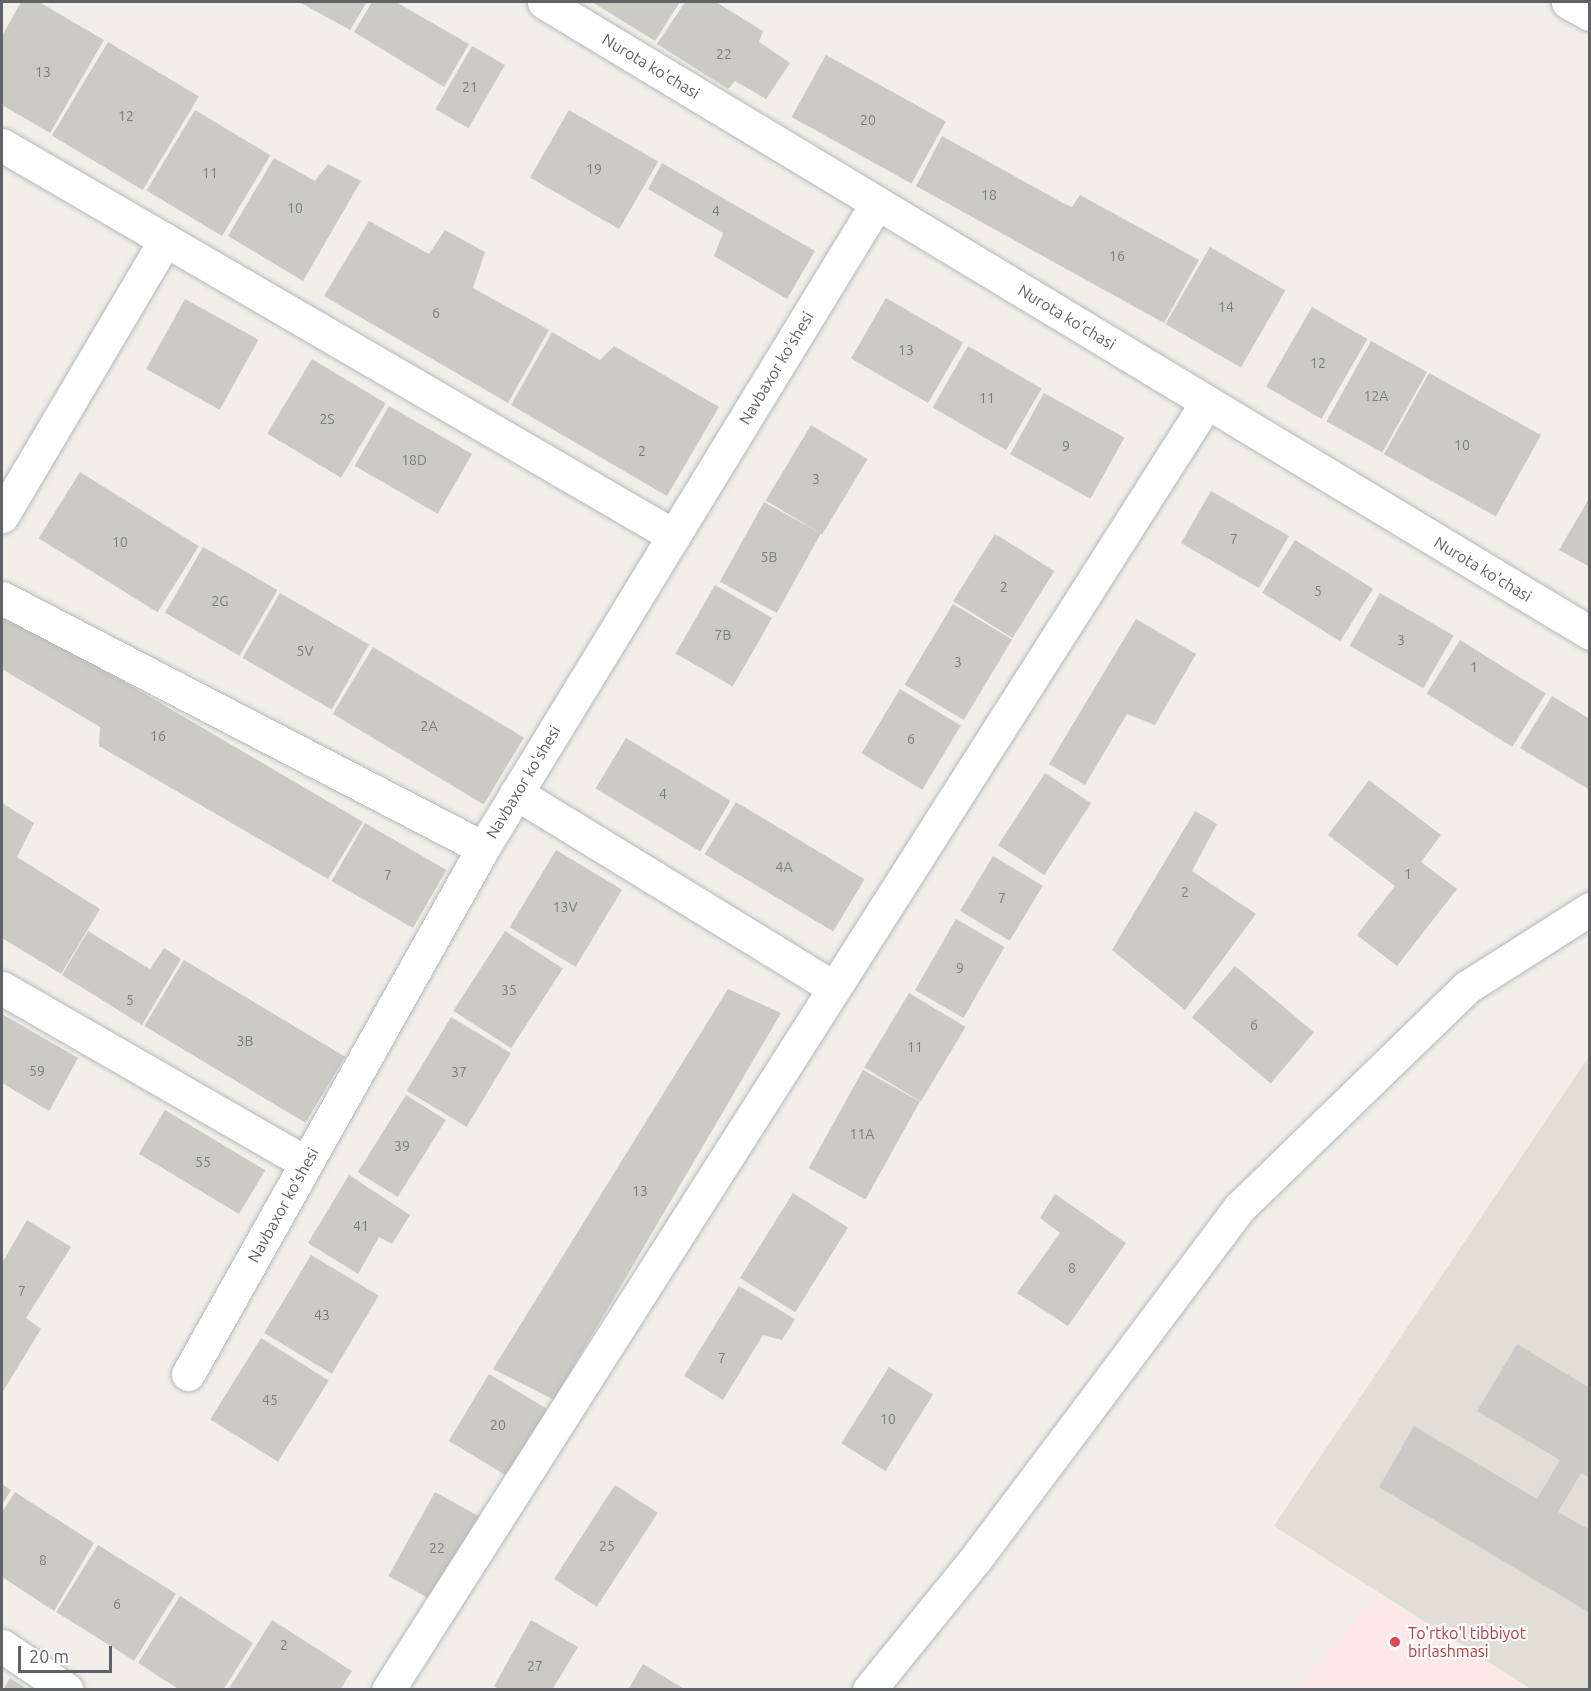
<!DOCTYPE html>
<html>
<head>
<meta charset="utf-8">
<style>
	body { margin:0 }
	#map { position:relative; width:1591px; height:1691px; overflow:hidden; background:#f1efe8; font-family:Ubuntu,sans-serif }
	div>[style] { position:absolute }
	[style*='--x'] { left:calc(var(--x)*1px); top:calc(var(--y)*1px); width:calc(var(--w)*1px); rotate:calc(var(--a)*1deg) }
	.education>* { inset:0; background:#e1ded6 }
	.medical>* { inset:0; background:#fce8e6 }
	.building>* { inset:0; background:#cccac5; transform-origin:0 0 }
	.roads { filter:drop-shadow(0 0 2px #b5b8bc) drop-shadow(0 0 2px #b5b8bc) }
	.minor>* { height:33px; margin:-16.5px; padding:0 16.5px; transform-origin:16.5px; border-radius:16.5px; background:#fff }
	.dots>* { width:16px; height:16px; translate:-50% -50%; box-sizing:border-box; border:3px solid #fff; border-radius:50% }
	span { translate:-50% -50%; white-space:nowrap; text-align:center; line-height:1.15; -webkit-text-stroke:4.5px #fff; paint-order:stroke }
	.number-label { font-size:14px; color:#7a7d7f }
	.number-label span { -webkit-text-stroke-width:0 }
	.street-label { font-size:16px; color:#5f6368 }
	.health-label { font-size:16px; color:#be3a42 }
	.left { translate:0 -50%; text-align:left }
	.frame { position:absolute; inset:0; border:3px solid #5f6368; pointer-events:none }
	.scale { position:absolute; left:18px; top:1646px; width:94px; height:27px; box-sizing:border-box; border:3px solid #5f6368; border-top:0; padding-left:8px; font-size:18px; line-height:21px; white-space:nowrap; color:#5f6368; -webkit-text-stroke:4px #fff; paint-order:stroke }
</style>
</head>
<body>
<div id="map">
	<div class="education">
		<i style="clip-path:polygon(1589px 1056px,1589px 1689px,1531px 1689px,1274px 1526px)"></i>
	</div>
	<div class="medical">
		<i style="clip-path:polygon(1376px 1594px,1531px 1689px,1297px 1689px)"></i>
	</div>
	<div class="building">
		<i style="clip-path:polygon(21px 2px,39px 2px,104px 40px,50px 133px,2px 105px,2px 36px)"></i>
		<i style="clip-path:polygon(299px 2px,367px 2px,350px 30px)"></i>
		<i style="clip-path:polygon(372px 2px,396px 2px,469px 44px,444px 87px,354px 32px)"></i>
		<i style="clip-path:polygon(592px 2px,680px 2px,655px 41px)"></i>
		<i style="clip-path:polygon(685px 2px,716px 2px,763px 31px,759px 42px,790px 63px,766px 99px,735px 81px,728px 89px,657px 44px)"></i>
		<i style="left:108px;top:42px;width:106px;height:109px;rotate:31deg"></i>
		<i style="left:472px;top:46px;width:38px;height:73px;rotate:30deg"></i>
		<i style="left:826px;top:55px;width:137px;height:71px;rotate:29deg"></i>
		<i style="left:195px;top:110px;width:88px;height:94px;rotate:31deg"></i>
		<i style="left:569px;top:110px;width:103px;height:78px;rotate:30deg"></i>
		<i style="clip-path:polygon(942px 136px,1063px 203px,1072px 207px,1080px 195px,1199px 260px,1164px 323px,916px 186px)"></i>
		<i style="clip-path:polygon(274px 158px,315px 181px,328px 164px,361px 181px,303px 281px,228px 236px)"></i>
		<i style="clip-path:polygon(662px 163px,815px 251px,787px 299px,714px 256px,723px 233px,648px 189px)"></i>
		<i style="clip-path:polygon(369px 221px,429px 254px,445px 230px,485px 252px,473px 288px,549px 330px,508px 403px,324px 296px)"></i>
		<i style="left:1210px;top:247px;width:87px;height:89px;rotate:30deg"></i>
		<i style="left:886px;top:298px;width:89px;height:70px;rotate:30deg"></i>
		<i style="left:185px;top:299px;width:84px;height:80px;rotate:29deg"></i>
		<i style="left:1312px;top:307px;width:64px;height:92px;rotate:30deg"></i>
		<i style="clip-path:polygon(552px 332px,600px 360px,614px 346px,719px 407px,667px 496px,511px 405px)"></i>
		<i style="left:1371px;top:341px;width:64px;height:92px;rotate:29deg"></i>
		<i style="left:968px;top:346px;width:85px;height:71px;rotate:30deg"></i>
		<i style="left:312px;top:359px;width:86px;height:87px;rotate:31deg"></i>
		<i style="left:1429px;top:373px;width:128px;height:93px;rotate:29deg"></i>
		<i style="left:1044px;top:393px;width:92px;height:70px;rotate:29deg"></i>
		<i style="left:389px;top:406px;width:96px;height:69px;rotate:30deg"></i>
		<i style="left:811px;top:425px;width:66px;height:88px;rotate:31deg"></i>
		<i style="left:80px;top:472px;width:140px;height:78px;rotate:32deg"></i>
		<i style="left:1211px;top:491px;width:90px;height:60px;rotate:30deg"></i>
		<i style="clip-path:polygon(1590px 497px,1590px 567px,1559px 550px)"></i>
		<i style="left:764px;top:502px;width:65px;height:91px;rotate:29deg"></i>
		<i style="left:995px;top:534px;width:70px;height:79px;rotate:32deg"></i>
		<i style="left:1295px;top:540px;width:92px;height:62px;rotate:32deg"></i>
		<i style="left:203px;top:547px;width:86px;height:76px;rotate:30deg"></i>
		<i style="left:715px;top:585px;width:66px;height:79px;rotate:30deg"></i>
		<i style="left:280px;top:593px;width:103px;height:75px;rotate:30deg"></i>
		<i style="left:1380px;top:593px;width:85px;height:61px;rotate:30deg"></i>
		<i style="left:953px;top:604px;width:69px;height:94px;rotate:31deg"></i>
		<i style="clip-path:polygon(2px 610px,363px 822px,328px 879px,99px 746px,100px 727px,2px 669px)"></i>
		<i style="clip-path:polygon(1136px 619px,1196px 654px,1155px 725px,1127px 714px,1085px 785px,1049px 764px)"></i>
		<i style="left:1460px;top:640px;width:101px;height:63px;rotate:32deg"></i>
		<i style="left:373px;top:647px;width:176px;height:78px;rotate:31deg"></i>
		<i style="left:900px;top:689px;width:71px;height:75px;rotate:31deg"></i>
		<i style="clip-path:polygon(1552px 696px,1590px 719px,1590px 790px,1520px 748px)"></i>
		<i style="left:626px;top:738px;width:122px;height:59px;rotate:31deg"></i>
		<i style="left:1045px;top:773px;width:55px;height:86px;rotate:33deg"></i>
		<i style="clip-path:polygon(1369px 780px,1441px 835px,1421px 862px,1457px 889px,1397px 966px,1357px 935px,1395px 886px,1328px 835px)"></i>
		<i style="left:736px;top:802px;width:150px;height:61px;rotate:31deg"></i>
		<i style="clip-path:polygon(2px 803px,34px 823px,17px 857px,100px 909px,61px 974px,2px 938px)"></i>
		<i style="clip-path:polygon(1195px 811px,1217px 824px,1192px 871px,1256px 914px,1185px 1010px,1112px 950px)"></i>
		<i style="left:365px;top:823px;width:94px;height:67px;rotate:30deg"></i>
		<i style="left:556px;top:850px;width:77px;height:90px;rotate:31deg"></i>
		<i style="left:993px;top:856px;width:58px;height:64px;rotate:31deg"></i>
		<i style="left:956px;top:919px;width:56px;height:82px;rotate:30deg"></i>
		<i style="clip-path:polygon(88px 931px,150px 969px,164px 948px,181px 959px,142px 1025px,62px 975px)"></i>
		<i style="left:505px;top:931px;width:69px;height:95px;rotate:33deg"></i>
		<i style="left:184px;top:960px;width:188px;height:77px;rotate:31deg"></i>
		<i style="left:1235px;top:966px;width:103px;height:67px;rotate:40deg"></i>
		<i style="clip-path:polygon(728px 989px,781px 1013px,554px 1400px,493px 1369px)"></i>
		<i style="left:909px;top:993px;width:66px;height:87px;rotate:31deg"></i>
		<i style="clip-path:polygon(2px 1014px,78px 1058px,49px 1111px,2px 1083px)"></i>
		<i style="left:451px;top:1017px;width:70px;height:86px;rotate:31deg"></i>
		<i style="left:863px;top:1070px;width:65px;height:112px;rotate:29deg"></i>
		<i style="left:406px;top:1095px;width:47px;height:91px;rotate:32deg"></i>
		<i style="left:165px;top:1110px;width:117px;height:51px;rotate:31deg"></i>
		<i style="clip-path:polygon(349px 1175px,410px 1215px,392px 1244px,379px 1237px,358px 1274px,308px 1243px)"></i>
		<i style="left:793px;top:1193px;width:65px;height:100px;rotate:32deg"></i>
		<i style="clip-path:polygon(1055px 1194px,1126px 1243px,1068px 1326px,1017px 1293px,1060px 1233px,1040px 1218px)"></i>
		<i style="clip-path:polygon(27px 1220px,71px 1247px,26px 1318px,41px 1329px,2px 1393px,2px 1263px)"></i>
		<i style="left:311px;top:1255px;width:79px;height:91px;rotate:31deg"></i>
		<i style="clip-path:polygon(739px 1286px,795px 1319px,782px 1340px,763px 1335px,723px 1400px,684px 1376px)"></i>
		<i style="left:261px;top:1338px;width:80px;height:96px;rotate:32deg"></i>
		<i style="clip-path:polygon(1517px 1344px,1590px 1388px,1590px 1478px,1581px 1473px,1558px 1512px,1590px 1530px,1590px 1613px,1379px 1487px,1414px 1426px,1537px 1499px,1560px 1460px,1477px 1411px)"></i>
		<i style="left:889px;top:1367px;width:52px;height:90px;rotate:32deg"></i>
		<i style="left:489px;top:1374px;width:68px;height:78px;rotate:31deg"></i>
		<i style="clip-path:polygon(2px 1484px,11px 1490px,2px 1505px)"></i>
		<i style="left:615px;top:1485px;width:51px;height:112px;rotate:33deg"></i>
		<i style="clip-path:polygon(15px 1492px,94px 1543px,54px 1611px,2px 1577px,2px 1512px)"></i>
		<i style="left:435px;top:1492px;width:58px;height:96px;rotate:29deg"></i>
		<i style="left:98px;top:1545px;width:92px;height:79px;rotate:32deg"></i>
		<i style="clip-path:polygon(180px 1596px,253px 1643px,223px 1690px,180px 1690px,138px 1663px)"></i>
		<i style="clip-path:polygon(272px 1620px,352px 1671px,340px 1690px,228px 1690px)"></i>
		<i style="clip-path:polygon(531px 1620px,578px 1647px,552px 1690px,500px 1690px,494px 1686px)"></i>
		<i style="clip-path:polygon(643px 1664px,686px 1690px,628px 1690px)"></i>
		<i style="clip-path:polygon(10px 1678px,28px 1690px,3px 1690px)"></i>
	</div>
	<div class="roads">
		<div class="minor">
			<i style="--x:544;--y:2;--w:1222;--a:31.1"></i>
			<i style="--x:1568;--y:2;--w:25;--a:29"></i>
			<i style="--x:2;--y:145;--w:777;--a:30.19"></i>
			<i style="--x:2;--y:516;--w:321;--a:-59.4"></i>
			<i style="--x:2;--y:598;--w:542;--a:27.46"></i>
			<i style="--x:516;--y:793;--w:373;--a:31.5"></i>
			<i style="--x:2;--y:988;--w:351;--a:29.9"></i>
			<i style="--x:188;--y:1374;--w:603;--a:-60.71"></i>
			<i style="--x:483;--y:848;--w:756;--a:-58.58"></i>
			<i style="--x:2;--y:1646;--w:78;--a:34.1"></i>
			<i style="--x:388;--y:1690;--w:1526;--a:-57.55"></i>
			<i style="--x:869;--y:1690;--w:166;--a:-50.9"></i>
			<i style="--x:974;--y:1561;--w:443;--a:-53.1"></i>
			<i style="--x:1240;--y:1207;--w:316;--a:-44.1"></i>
			<i style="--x:1467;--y:987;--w:146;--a:-32.4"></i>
		</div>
	</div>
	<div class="dots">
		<i style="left:1395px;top:1642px;background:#e0444e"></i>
	</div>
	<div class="number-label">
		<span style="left:724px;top:54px">22</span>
		<span style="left:43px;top:72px">13</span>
		<span style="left:470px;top:87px">21</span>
		<span style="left:126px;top:116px">12</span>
		<span style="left:868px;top:120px">20</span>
		<span style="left:594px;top:169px">19</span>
		<span style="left:210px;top:173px">11</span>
		<span style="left:989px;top:195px">18</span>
		<span style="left:295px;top:208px">10</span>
		<span style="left:716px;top:211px">4</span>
		<span style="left:1117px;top:256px">16</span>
		<span style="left:1226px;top:307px">14</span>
		<span style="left:436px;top:313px">6</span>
		<span style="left:906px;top:350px">13</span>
		<span style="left:1318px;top:363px">12</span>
		<span style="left:1376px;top:396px">12A</span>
		<span style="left:987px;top:398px">11</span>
		<span style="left:327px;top:419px">2S</span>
		<span style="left:1462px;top:445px">10</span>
		<span style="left:1066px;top:446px">9</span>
		<span style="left:642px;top:451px">2</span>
		<span style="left:414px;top:460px">18D</span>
		<span style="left:816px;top:479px">3</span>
		<span style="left:1234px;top:539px">7</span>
		<span style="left:120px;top:542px">10</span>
		<span style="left:769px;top:557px">5B</span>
		<span style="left:1004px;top:587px">2</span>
		<span style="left:1318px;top:591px">5</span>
		<span style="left:220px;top:601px">2G</span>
		<span style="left:723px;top:635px">7B</span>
		<span style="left:1401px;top:640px">3</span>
		<span style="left:305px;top:651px">5V</span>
		<span style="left:958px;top:662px">3</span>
		<span style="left:1474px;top:667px">1</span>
		<span style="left:429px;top:726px">2A</span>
		<span style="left:158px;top:736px">16</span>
		<span style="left:911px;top:739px">6</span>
		<span style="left:663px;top:794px">4</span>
		<span style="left:784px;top:867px">4A</span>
		<span style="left:1408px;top:874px">1</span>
		<span style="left:388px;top:875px">7</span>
		<span style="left:1185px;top:892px">2</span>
		<span style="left:1002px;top:898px">7</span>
		<span style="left:565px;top:907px">13V</span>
		<span style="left:960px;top:968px">9</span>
		<span style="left:509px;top:990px">35</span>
		<span style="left:130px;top:1000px">5</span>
		<span style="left:1254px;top:1025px">6</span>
		<span style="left:245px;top:1041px">3B</span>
		<span style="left:915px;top:1047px">11</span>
		<span style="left:37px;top:1071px">59</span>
		<span style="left:459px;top:1072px">37</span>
		<span style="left:862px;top:1134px">11A</span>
		<span style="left:402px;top:1146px">39</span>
		<span style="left:203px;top:1162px">55</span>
		<span style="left:640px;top:1191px">13</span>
		<span style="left:361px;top:1226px">41</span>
		<span style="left:1072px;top:1268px">8</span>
		<span style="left:22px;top:1291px">7</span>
		<span style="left:322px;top:1315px">43</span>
		<span style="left:722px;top:1358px">7</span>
		<span style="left:270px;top:1400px">45</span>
		<span style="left:888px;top:1419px">10</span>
		<span style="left:498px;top:1425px">20</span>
		<span style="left:607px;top:1546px">25</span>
		<span style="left:437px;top:1548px">22</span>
		<span style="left:43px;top:1560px">8</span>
		<span style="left:117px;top:1604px">6</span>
		<span style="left:284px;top:1645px">2</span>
		<span style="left:535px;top:1666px">27</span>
	</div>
	<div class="street-label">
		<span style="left:651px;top:66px;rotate:31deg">Nurota ko'chasi</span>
		<span style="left:1067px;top:317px;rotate:31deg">Nurota ko'chasi</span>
		<span style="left:776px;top:368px;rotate:-59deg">Navbaxor ko'shesi</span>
		<span style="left:1483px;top:569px;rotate:31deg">Nurota ko'chasi</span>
		<span style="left:523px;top:782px;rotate:-59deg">Navbaxor ko'shesi</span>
		<span style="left:283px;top:1205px;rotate:-61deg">Navbaxor ko'shesi</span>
	</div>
	<div class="health-label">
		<span class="left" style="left:1408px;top:1642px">To'rtko'l tibbiyot<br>birlashmasi</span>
	</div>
	<div class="frame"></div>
	<div class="scale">20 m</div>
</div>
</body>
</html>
